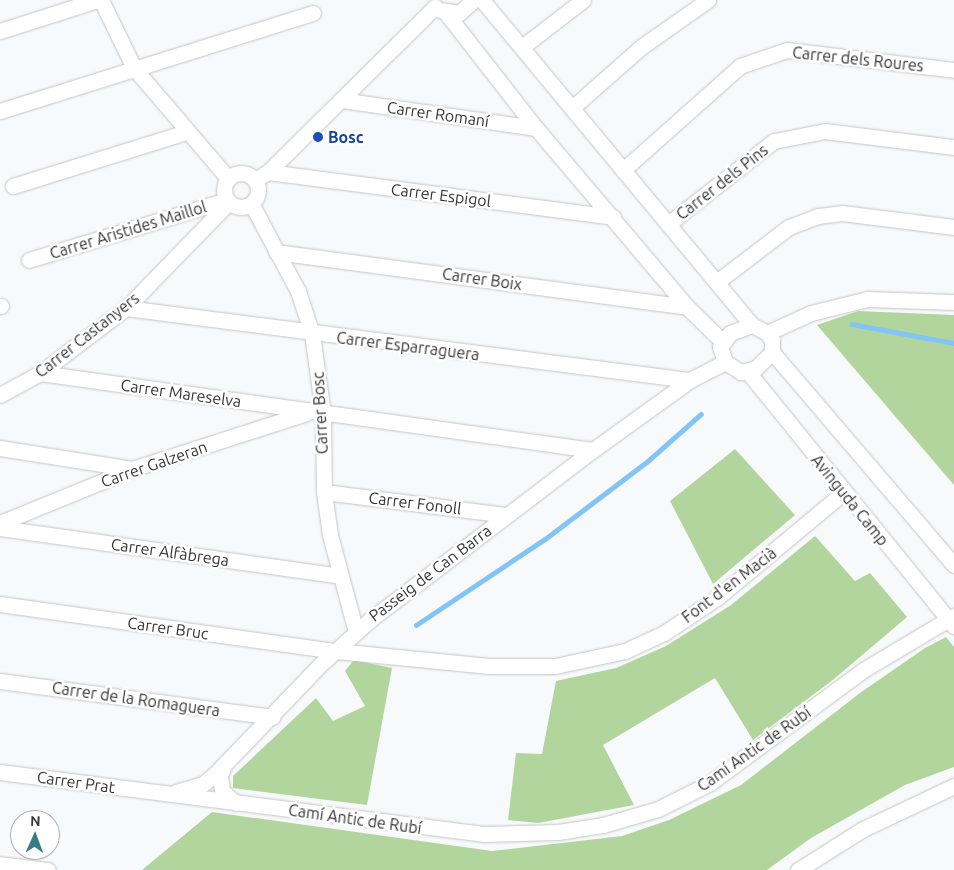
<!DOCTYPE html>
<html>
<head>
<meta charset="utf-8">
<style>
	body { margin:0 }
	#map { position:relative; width:954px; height:870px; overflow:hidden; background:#f8f9fa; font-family:Ubuntu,sans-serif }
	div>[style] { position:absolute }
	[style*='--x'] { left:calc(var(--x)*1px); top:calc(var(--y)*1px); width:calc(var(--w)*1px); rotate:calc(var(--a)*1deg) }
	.green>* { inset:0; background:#b2d59e }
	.stream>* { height:4.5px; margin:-2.25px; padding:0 2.25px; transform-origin:2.25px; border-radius:2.25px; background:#81c4f5 }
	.roads { filter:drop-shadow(0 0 1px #c3c4c5) drop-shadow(0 0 1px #c3c4c5) }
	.minor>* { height:15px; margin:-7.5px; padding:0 7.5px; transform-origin:7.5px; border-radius:7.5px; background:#fff }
	.minor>.ring { margin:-7.5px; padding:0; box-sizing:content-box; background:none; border:15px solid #fff; border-radius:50% }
	.dots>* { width:14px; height:14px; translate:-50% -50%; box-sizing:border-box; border:2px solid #fff; border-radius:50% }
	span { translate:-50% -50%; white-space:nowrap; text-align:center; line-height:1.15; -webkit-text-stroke:5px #fff; paint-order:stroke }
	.street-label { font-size:16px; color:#353536 }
	.transit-label { font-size:16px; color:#164399; font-weight:700 }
	.left { translate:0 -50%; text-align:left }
	.north { position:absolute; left:10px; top:810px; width:50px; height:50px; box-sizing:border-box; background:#fff; border:1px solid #aeaeaf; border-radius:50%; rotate:2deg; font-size:14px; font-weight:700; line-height:20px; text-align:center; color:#353536 }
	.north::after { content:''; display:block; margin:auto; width:18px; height:22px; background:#367c88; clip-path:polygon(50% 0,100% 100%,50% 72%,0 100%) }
</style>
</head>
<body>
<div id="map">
	<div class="green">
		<i style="clip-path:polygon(858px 311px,954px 315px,954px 485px,817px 325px)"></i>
		<i style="clip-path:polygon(735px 449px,795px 515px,713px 584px,670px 501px)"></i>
		<i style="clip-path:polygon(815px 536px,855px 581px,870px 573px,907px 617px,834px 679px,753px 740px,715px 678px,603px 745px,634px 805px,538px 823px,508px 820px,516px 753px,542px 754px,556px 681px,616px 668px,666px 646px,731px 605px)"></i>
		<i style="clip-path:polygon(946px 637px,954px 647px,954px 767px,905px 785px,811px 838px,767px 870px,142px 870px,212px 812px,492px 851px,622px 836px,669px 820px,741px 785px,860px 693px,925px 648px)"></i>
		<i style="clip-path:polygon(354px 660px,392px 668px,367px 805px,233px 788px,233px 776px,316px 698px,333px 721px,365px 706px,345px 671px)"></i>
	</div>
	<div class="stream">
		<i style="--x:852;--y:324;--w:104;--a:10.6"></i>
		<i style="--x:416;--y:625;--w:155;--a:-33.7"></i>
		<i style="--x:545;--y:539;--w:131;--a:-37.2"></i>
		<i style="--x:649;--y:460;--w:69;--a:-41.5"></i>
	</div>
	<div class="roads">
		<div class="minor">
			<i style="--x:101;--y:0;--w:76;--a:64.1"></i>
			<i style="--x:134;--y:68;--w:145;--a:49.5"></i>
			<i style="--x:482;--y:0;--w:423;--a:50.3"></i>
			<i style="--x:440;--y:10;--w:19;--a:9"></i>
			<i style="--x:459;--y:13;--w:20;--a:-41"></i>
			<i style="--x:446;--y:13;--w:146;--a:52"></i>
			<i style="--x:536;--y:128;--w:234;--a:49.8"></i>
			<i style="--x:687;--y:307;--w:49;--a:44.2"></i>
			<i style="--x:0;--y:31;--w:102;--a:-17.7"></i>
			<i style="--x:522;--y:47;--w:77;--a:-37.6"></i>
			<i style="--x:341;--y:100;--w:197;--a:8.2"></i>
			<i style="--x:572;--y:108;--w:92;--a:-41.5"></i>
			<i style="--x:641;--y:47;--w:82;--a:-35"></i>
			<i style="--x:0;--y:111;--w:328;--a:-17.4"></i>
			<i style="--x:623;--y:170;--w:157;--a:-41.6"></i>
			<i style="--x:740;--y:66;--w:50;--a:-18.8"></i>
			<i style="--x:787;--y:50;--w:168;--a:6.8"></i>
			<i style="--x:268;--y:172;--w:348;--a:7.4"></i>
			<i class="ring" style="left:224px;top:173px;width:19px;height:19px"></i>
			<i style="--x:255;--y:180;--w:15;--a:-32"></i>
			<i style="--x:268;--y:172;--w:235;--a:-44.7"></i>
			<i style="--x:13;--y:186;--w:181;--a:-17.3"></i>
			<i style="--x:252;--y:205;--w:98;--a:61.9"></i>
			<i style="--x:298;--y:291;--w:45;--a:72"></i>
			<i style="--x:312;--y:334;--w:80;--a:82.1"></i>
			<i style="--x:323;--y:413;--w:79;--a:89.3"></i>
			<i style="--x:324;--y:492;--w:43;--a:82.1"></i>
			<i style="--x:330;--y:535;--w:100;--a:75"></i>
			<i style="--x:668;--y:224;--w:135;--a:-38.1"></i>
			<i style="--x:774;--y:141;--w:52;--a:-11.1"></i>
			<i style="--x:825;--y:131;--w:130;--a:7.1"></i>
			<i style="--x:276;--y:252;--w:415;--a:7.6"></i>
			<i style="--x:29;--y:260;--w:207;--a:-16.9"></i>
			<i style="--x:718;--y:281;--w:89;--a:-37.3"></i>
			<i style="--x:789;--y:227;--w:31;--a:-21"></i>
			<i style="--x:818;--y:216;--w:24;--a:-7"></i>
			<i style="--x:842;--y:213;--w:113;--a:7.1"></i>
			<i style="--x:0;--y:306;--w:1;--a:0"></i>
			<i style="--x:126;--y:308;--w:569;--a:7.28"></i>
			<i style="--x:752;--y:325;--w:17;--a:28"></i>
			<i style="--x:767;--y:333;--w:9;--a:54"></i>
			<i style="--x:772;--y:340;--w:12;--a:90"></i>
			<i style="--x:772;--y:352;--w:23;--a:135"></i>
			<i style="--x:756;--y:368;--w:16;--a:165"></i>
			<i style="--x:741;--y:372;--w:19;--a:-148"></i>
			<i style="--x:725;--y:362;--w:16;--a:-108"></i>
			<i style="--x:720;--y:347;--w:17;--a:-54"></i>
			<i style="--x:730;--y:333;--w:23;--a:-20"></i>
			<i style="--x:767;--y:333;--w:48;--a:-24.4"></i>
			<i style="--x:811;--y:313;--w:58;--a:-14"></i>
			<i style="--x:867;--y:299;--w:87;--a:2"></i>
			<i style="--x:772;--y:352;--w:280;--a:49.5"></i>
			<i style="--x:748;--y:372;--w:327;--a:51"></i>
			<i style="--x:40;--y:373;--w:558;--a:7.93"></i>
			<i style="--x:0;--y:395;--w:46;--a:-28.8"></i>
			<i style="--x:40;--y:373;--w:108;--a:-37.1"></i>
			<i style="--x:126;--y:308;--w:148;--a:-45.8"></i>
			<i style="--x:0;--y:448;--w:134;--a:9"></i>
			<i style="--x:324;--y:492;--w:183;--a:7.2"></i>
			<i style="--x:0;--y:523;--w:143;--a:-22.2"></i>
			<i style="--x:132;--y:469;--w:183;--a:-17.8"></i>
			<i style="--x:0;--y:528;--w:344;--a:8"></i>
			<i style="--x:0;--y:604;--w:339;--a:8"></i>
			<i style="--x:336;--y:651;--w:154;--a:5.6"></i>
			<i style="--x:489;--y:666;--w:66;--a:0"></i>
			<i style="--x:555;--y:666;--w:72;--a:-12.1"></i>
			<i style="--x:625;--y:651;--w:43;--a:-24.8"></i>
			<i style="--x:664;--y:633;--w:65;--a:-33.7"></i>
			<i style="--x:718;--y:597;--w:163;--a:-39.8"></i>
			<i style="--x:0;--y:681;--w:275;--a:7.5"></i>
			<i style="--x:224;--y:765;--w:12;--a:110"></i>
			<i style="--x:220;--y:776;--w:15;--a:82"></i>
			<i style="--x:222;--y:791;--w:18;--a:41"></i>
			<i style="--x:0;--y:772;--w:487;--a:7.3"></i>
			<i style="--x:483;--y:834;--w:75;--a:-1.5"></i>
			<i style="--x:558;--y:832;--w:46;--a:-8.8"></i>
			<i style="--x:603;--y:825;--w:57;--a:-16.2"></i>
			<i style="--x:658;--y:809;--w:58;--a:-26.6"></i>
			<i style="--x:710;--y:783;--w:190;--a:-36.4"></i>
			<i style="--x:863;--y:670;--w:106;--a:-30.7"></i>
			<i style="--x:176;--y:792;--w:28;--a:-17"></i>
			<i style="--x:203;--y:784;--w:16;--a:-40"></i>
			<i style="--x:215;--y:774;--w:153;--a:-46.1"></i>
			<i style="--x:321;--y:664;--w:67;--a:-42"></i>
			<i style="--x:371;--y:619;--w:279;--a:-37.3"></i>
			<i style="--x:593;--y:450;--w:120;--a:-35.8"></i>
			<i style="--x:690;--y:380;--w:39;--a:-27"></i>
			<i style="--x:0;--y:864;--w:48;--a:7.1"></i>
			<i style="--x:798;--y:870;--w:77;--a:-32.2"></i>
			<i style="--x:863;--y:829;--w:101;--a:-25.3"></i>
		</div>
	</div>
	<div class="dots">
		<i style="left:318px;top:137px;background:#1a4fb4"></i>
	</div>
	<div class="street-label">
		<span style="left:858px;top:59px;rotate:6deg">Carrer dels Roures</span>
		<span style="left:438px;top:114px;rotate:8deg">Carrer Romaní</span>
		<span style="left:722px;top:182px;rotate:-38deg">Carrer dels Pins</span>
		<span style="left:441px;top:195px;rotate:7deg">Carrer Espigol</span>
		<span style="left:128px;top:230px;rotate:-17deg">Carrer Aristides Maillol</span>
		<span style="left:482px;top:279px;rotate:8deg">Carrer Boix</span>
		<span style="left:87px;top:335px;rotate:-38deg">Carrer Castanyers</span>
		<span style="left:408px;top:346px;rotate:7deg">Carrer Esparraguera</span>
		<span style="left:181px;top:393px;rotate:8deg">Carrer Mareselva</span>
		<span style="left:320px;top:413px;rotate:-93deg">Carrer Bosc</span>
		<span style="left:154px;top:464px;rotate:-19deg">Carrer Galzeran</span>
		<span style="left:850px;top:500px;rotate:51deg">Avinguda Camp</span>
		<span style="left:415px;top:503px;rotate:7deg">Carrer Fonoll</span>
		<span style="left:170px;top:552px;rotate:8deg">Carrer Alfàbrega</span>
		<span style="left:430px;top:573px;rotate:-37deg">Passeig de Can Barra</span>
		<span style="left:729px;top:585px;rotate:-37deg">Font d'en Macià</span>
		<span style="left:168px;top:628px;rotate:8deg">Carrer Bruc</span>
		<span style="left:136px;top:699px;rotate:8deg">Carrer de la Romaguera</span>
		<span style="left:754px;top:749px;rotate:-35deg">Camí Antic de Rubí</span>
		<span style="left:76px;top:782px;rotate:8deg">Carrer Prat</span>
		<span style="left:355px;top:819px;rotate:8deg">Camí Antic de Rubí</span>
	</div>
	<div class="transit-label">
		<span class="left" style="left:328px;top:137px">Bosc</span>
	</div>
	<div class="north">N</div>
</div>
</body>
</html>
